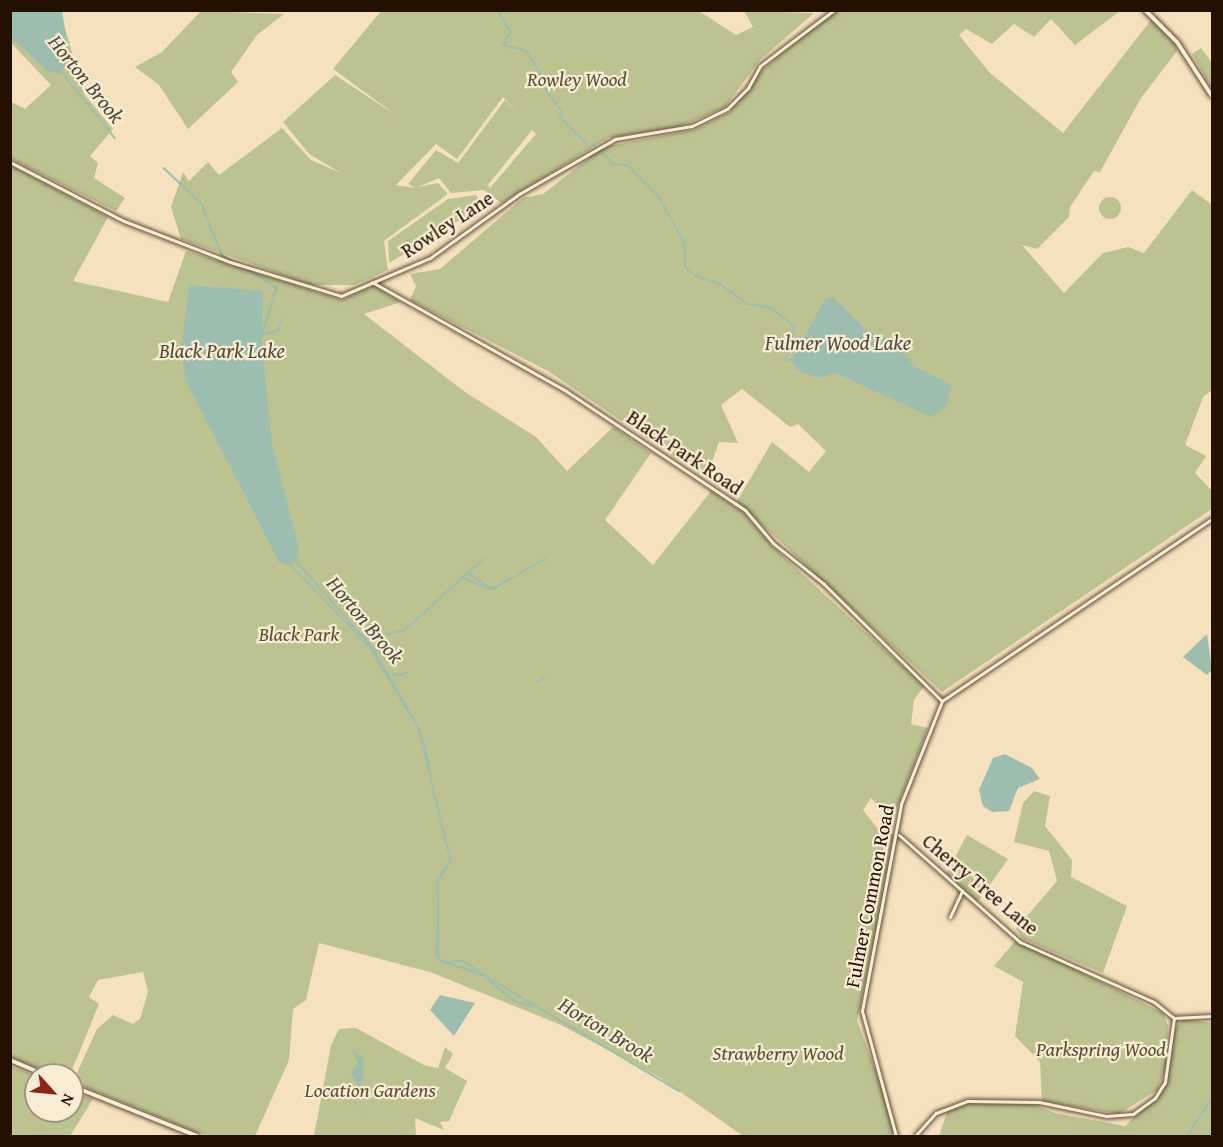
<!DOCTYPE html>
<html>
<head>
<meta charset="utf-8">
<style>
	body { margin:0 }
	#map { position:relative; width:1223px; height:1147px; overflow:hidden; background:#f6e1bf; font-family:"Gentium Book Plus",serif }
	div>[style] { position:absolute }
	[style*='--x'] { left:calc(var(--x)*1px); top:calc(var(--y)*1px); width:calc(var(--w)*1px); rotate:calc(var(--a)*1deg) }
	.green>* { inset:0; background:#bdc291 }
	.round { border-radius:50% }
	.water>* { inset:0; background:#9dbeaf }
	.stream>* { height:1.5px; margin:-0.75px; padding:0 0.75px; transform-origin:0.75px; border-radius:0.75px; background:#9dbeaf }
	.roads { filter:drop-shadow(0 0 2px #584430) drop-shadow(0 0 2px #584430) }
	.minor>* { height:3px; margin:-1.5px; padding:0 1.5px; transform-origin:1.5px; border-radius:1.5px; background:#f9ecd5 }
	.tertiary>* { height:4px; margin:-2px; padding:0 2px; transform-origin:2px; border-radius:2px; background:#f9ecd5 }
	span { translate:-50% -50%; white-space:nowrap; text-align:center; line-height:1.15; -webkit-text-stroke:4.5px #f9ecd5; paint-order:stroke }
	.park-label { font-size:20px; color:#5a4e33; font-style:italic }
	.street-label { font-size:20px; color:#241000 }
	.water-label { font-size:21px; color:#4e4d3d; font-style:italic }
	.frame { position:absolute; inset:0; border:12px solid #241000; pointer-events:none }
	.north { position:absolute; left:24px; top:1063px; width:60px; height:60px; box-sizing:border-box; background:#f9ecd5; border:2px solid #a49480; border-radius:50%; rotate:117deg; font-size:16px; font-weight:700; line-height:24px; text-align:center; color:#241000 }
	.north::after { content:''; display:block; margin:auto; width:21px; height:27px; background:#8f2418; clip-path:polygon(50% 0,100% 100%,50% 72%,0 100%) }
</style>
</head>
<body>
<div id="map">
	<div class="green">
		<i style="clip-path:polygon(11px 11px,60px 11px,84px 94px,113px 129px,90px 156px,98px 163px,94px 178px,125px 198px,116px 211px,11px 159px,10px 101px,25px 109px,51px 85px,11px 43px)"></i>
		<i style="clip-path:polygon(201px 11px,284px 14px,257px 35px,231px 72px,238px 82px,188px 129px,159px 85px,135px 67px,162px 52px)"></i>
		<i style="clip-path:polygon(evenodd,381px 11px,699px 11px,736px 35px,753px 27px,744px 11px,814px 13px,760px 60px,725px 107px,682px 126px,608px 138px,501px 203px,484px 190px,451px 193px,439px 178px,418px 187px,438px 183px,448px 194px,384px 241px,388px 270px,355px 285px,312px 285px,181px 239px,171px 207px,183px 172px,189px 181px,208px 162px,219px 175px,282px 128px,311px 160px,341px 173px,309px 154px,283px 122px,335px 75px,397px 116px,333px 69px,381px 11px,503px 97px,520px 116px,505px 100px,458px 163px,436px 150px,408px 184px,415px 188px,396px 185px,436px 144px,457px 159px,503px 97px,381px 11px,532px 130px,536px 134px,490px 188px,488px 185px,532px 130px)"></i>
		<i style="clip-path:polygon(834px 11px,1120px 11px,1075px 45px,1051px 19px,1034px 37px,1014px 24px,992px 44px,966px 29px,959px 35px,990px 73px,1063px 133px,1151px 20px,1175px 44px,1177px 51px,1141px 98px,1100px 172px,1094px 171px,1070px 207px,1069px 217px,1037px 249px,1022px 245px,1064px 293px,1103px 253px,1128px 247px,1144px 253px,1192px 190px,1212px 205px,1212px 390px,1203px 397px,1185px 445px,1206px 456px,1195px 473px,1212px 491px,1212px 509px,942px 692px,737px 501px,772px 442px,809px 472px,826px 451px,798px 424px,790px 427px,742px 389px,721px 405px,738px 443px,719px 442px,706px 478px,548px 371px,410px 300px,416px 286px,410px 274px,440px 269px,523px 198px,543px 194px,603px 147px,694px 130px,730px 112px,763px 69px)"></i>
		<i style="clip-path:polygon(1201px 48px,1212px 63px,1212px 89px,1192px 54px)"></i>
		<i style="clip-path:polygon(10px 165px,108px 217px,73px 281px,168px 302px,186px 251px,342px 300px,374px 286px,401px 302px,364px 314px,465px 392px,536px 437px,567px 471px,613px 427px,651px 453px,605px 520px,653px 565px,711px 491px,744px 513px,773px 547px,924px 686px,914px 700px,911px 724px,928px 728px,896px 810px,884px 812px,871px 798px,863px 810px,882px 834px,887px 830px,896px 837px,857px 1021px,890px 1109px,893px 1136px,743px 1136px,659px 1077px,559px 1024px,430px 972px,319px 943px,306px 1000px,293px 1009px,289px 1060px,255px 1136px,207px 1136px,85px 1087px,76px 1075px,97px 1029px,113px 1015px,133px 1024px,140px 1019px,148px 992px,143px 972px,98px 980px,89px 997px,99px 1004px,70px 1075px,55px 1075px,11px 1057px)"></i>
		<i style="clip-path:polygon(476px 195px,483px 206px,389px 263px,388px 241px,448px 199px)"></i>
		<i class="round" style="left:1099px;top:197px;width:22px;height:22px"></i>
		<i style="clip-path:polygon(1034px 791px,1050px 796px,1045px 826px,1072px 860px,1071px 877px,1127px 906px,1103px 973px,1023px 939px,1016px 929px,1057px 881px,1049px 851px,1014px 842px,1023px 803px)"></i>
		<i style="clip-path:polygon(967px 835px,1008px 859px,978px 902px,946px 874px)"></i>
		<i style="clip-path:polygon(1016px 940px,1163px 1013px,1168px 1025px,1166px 1068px,1157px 1090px,1119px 1114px,1042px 1101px,1040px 1062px,1015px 1036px,1023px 982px,994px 966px)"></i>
		<i style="clip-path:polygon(1183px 1019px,1212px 1023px,1212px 1136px,939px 1136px,948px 1109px,962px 1103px,1032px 1104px,1055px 1113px,1125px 1126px,1167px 1085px,1174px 1030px)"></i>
		<i style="clip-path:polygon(356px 1028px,424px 1065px,438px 1068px,445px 1047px,453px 1054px,445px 1068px,467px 1081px,449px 1121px,440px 1122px,444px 1130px,415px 1118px,416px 1136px,314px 1136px,331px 1045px,339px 1029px)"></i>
		<i style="clip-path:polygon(10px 1066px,36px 1076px,36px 1111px,72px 1111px,72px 1091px,93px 1099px,70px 1136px,11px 1136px)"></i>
	</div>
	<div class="water">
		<i style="clip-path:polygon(10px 11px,62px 11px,70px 59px,59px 74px,46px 70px,11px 37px)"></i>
		<i style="clip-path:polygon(189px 285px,263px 291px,262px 347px,272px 443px,298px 545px,299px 557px,292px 566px,279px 562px,186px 381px,181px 351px)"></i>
		<i style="clip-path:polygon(833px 297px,866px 330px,899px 346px,914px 366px,952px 385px,946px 407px,931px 417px,835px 373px,819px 378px,796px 370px,792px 359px,825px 299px)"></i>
		<i style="clip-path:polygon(1207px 634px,1212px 670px,1207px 675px,1183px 657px)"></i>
		<i style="clip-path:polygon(1005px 754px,1032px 768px,1040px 779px,1018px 788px,1009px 811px,992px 812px,983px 806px,979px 790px,993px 758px)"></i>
		<i style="clip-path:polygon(440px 995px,475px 1003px,454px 1036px,430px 1010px)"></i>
		<i style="clip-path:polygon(352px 1051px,363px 1057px,363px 1079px,353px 1098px,364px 1113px,347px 1093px,358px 1085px,351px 1074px,358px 1062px)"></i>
	</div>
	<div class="stream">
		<i style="--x:491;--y:10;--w:2;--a:0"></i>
		<i style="--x:497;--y:10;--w:1;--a:45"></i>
		<i style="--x:500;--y:14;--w:21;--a:59"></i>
		<i style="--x:511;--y:32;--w:15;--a:118"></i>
		<i style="--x:504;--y:45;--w:24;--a:15"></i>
		<i style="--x:527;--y:51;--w:26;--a:59"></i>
		<i style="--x:540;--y:73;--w:6;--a:121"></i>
		<i style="--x:537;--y:78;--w:41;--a:52.9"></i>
		<i style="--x:562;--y:111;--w:6;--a:108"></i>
		<i style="--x:560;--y:117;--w:37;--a:44"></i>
		<i style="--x:61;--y:71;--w:86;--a:51.1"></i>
		<i style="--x:592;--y:144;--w:3;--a:18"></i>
		<i style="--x:600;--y:150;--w:20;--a:45"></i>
		<i style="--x:614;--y:164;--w:14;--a:4"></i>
		<i style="--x:628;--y:165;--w:46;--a:45.9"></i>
		<i style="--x:660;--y:198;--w:51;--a:60.9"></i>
		<i style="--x:685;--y:243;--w:24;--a:88"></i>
		<i style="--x:686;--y:267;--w:12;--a:42"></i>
		<i style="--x:695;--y:275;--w:30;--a:21"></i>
		<i style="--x:723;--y:286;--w:31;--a:36"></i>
		<i style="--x:748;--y:304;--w:23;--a:10"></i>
		<i style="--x:771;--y:308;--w:30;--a:37"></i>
		<i style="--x:795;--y:326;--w:36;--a:104"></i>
		<i style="--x:786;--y:361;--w:6;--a:-18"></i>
		<i style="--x:164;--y:168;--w:52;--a:43.5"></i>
		<i style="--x:202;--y:204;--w:55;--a:68.6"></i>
		<i style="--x:222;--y:255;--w:14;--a:30"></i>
		<i style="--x:244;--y:267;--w:39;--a:32"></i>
		<i style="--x:277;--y:288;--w:53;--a:107.4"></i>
		<i style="--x:262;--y:335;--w:17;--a:-17"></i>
		<i style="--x:278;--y:330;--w:10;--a:-73"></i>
		<i style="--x:297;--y:562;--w:115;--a:48.5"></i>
		<i style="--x:373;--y:648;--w:92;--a:60.1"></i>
		<i style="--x:419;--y:728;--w:137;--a:76.5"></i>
		<i style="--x:451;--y:861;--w:22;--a:126"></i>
		<i style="--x:438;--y:879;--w:81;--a:89.3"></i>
		<i style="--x:439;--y:960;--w:50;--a:18.8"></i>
		<i style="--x:486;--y:976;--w:225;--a:30.8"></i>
		<i style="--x:292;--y:566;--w:112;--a:46.1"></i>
		<i style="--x:370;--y:647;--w:96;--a:59.1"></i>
		<i style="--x:468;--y:573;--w:30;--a:33"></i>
		<i style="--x:493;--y:589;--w:60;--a:-30"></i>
		<i style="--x:461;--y:577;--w:30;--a:23"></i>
		<i style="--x:368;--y:639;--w:37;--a:-13"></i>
		<i style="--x:404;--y:631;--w:107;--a:-42.3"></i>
		<i style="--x:377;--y:651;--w:11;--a:-41"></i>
		<i style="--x:393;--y:676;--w:14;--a:-12"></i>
		<i style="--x:537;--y:682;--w:8;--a:-30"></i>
		<i style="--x:424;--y:742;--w:23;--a:77"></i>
		<i style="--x:441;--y:877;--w:17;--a:-59"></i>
		<i style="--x:436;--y:957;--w:44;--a:-87.4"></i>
		<i style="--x:449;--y:962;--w:15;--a:-4"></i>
		<i style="--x:464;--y:961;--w:22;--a:36"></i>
		<i style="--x:486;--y:977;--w:38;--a:40"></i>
		<i style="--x:515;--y:1001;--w:19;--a:18"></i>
		<i style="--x:1187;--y:1136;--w:45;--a:-56.7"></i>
	</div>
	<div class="roads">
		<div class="minor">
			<i style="--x:10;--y:162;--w:128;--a:27.4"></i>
			<i style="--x:124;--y:221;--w:114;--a:21.1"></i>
			<i style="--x:230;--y:262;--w:116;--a:17"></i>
			<i style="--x:341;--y:296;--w:97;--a:-23.1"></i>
			<i style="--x:430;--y:258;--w:110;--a:-35.7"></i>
			<i style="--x:519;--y:194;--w:111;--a:-29.8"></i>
			<i style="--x:615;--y:139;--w:78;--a:-9.6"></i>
			<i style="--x:692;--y:126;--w:39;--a:-26"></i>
			<i style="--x:727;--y:109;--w:30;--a:-45"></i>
			<i style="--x:748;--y:88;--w:25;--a:-61"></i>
			<i style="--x:760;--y:66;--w:93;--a:-37.1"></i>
			<i style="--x:372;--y:282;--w:223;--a:29.3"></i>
			<i style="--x:566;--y:391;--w:215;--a:33.6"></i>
			<i style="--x:745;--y:510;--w:43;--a:49.7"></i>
			<i style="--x:773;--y:543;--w:65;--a:38.8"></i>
			<i style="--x:824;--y:584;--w:166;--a:44.8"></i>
			<i style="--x:899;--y:835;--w:162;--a:41.5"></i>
			<i style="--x:1020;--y:942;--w:147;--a:24.1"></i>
			<i style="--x:1154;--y:1002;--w:26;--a:39"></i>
			<i style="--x:950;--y:917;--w:29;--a:-65"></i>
			<i style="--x:896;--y:1136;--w:130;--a:-105.2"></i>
			<i style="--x:862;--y:1011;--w:211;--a:-79.3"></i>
			<i style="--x:901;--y:804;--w:111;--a:-68.3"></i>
			<i style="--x:942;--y:701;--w:326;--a:-34"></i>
			<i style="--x:915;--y:1136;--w:31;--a:-48"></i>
			<i style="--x:936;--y:1113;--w:34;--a:-21"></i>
			<i style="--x:968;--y:1101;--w:71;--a:0.8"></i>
			<i style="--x:1039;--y:1102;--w:68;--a:11.8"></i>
			<i style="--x:1106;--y:1116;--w:27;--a:-4"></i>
			<i style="--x:1133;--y:1114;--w:27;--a:-36"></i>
			<i style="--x:1155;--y:1098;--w:19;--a:-58"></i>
			<i style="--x:1165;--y:1082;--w:65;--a:-82"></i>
			<i style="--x:1174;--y:1018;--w:38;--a:-3"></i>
		</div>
		<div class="tertiary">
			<i style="--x:1145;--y:10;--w:45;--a:45"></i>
			<i style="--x:1177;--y:42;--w:64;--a:57.1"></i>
			<i style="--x:10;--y:1060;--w:38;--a:23"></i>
			<i style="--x:72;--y:1086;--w:135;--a:21.8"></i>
		</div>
	</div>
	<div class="park-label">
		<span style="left:577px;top:78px">Rowley Wood</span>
		<span style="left:299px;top:633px">Black Park</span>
		<span style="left:1101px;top:1048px">Parkspring Wood</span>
		<span style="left:778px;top:1052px">Strawberry Wood</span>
		<span style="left:370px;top:1089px">Location Gardens</span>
	</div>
	<div class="street-label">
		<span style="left:447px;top:224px;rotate:-33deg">Rowley Lane</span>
		<span style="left:685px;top:452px;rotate:34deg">Black Park Road</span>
		<span style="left:981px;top:884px;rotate:40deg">Cherry Tree Lane</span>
		<span style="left:869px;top:896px;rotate:-79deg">Fulmer Common Road</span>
	</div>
	<div class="water-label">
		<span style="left:86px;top:79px;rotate:51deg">Horton Brook</span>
		<span style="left:838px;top:343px">Fulmer Wood Lake</span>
		<span style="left:222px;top:351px">Black Park Lake</span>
		<span style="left:365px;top:620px;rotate:50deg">Horton Brook</span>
		<span style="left:606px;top:1030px;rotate:31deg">Horton Brook</span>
	</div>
	<div class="frame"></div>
	<div class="north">N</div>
</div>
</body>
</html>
